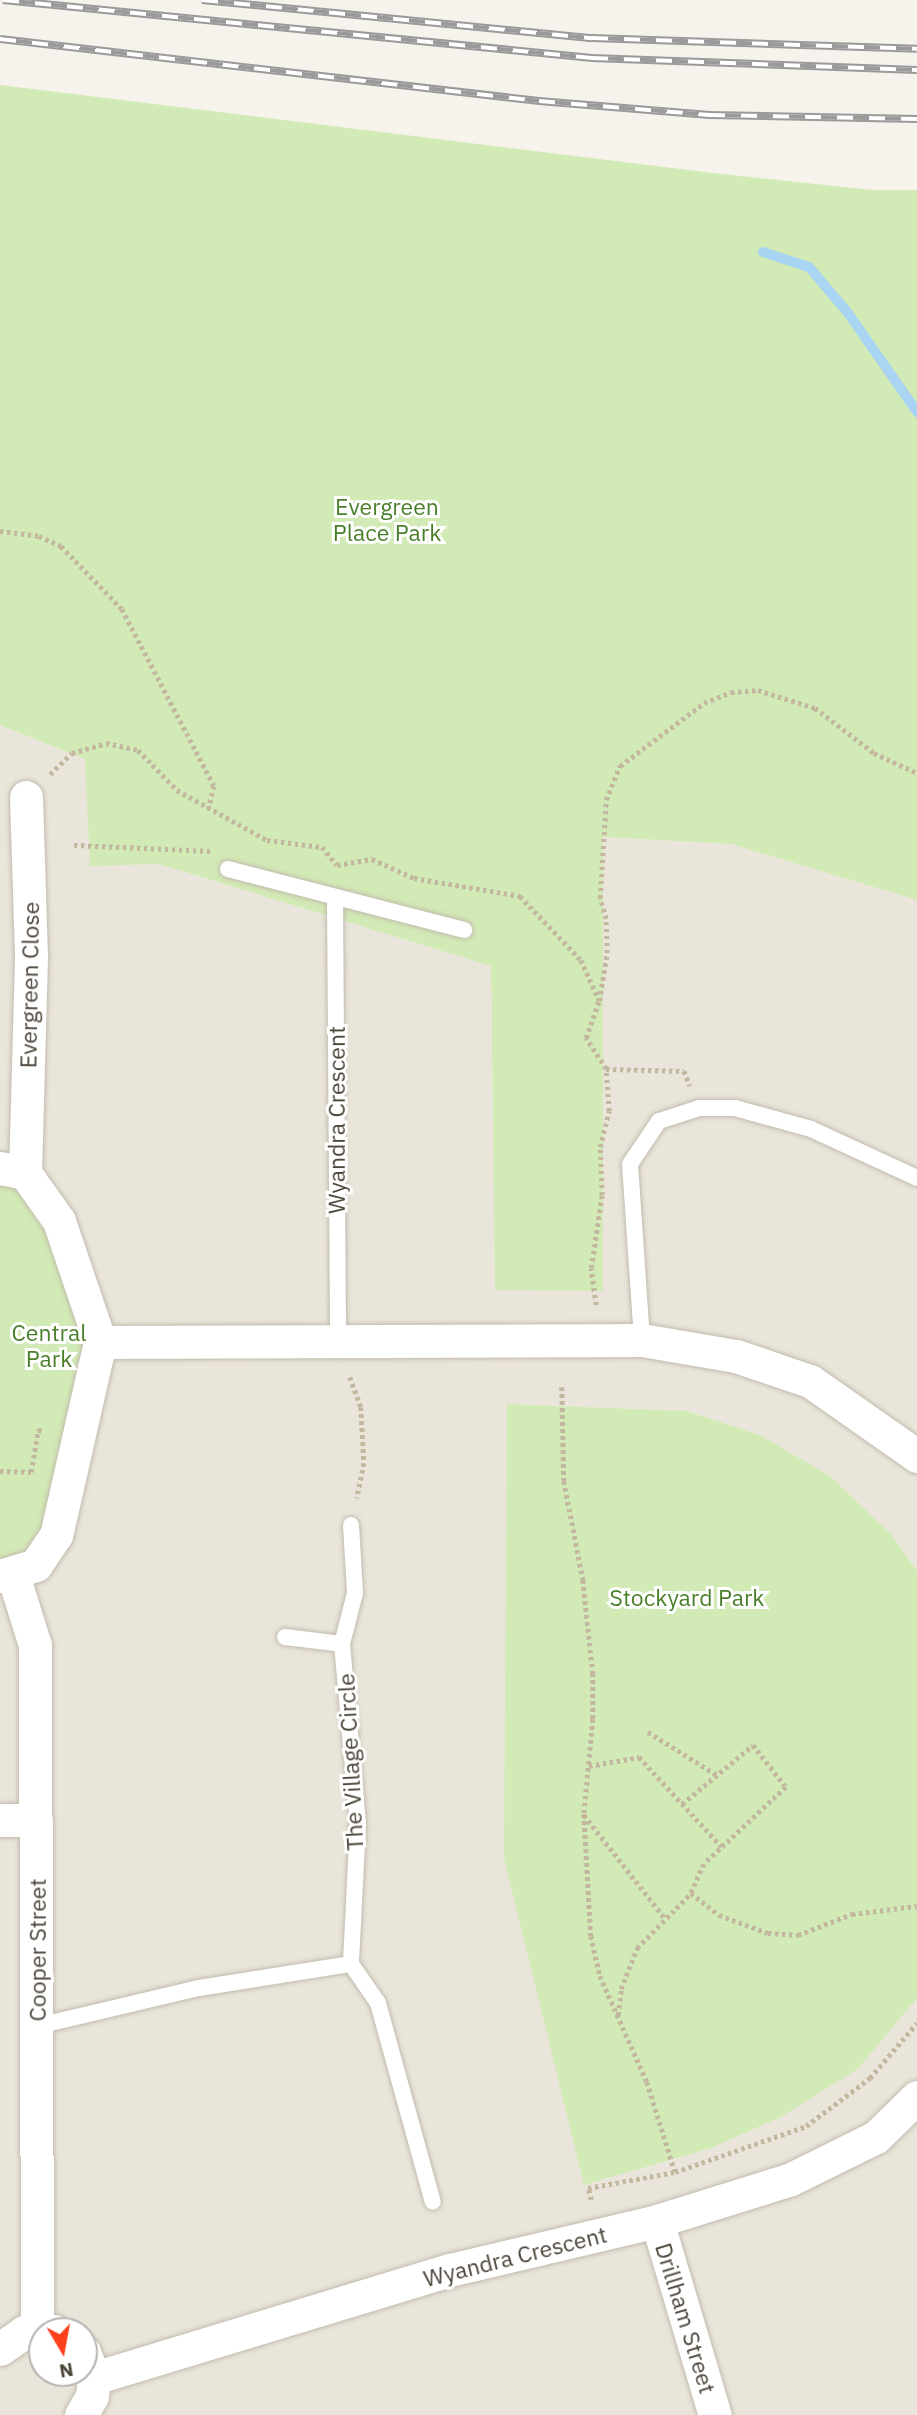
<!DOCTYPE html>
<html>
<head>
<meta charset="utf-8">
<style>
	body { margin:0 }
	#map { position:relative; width:917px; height:2415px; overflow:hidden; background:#f6f3ec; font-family:"IBM Plex Sans",sans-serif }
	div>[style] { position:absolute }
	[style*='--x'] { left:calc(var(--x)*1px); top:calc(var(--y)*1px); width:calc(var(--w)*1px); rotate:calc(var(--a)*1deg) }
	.residential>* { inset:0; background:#eae5da }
	.green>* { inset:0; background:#d2eab5 }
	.stream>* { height:10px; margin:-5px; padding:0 5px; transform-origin:5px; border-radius:5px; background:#a9d4f2 }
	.path>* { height:4.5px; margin-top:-2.25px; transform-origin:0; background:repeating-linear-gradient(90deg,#c4b79f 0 3.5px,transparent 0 7px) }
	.roads { filter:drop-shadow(0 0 2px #c2bbae) drop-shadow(0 0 2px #c2bbae) }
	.lane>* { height:16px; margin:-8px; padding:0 8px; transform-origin:8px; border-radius:8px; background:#fff }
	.street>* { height:33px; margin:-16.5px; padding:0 16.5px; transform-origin:16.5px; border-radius:16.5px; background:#fff }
	.rail>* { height:8px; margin-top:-4px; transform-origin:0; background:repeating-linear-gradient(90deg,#fff 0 16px,#9a9a9a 0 32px); box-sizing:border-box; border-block:2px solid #9a9a9a }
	span { translate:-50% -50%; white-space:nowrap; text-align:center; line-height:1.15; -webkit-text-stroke:6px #fff; paint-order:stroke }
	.park-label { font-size:23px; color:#4a7f2a }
	.street-label { font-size:23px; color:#4b4439 }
	.north { position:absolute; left:28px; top:2317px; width:70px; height:70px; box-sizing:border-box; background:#fff; border:2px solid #b7b4b0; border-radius:50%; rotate:170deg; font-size:19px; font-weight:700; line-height:28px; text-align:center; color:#4b4439 }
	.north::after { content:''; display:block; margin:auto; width:24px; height:32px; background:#fc3f1d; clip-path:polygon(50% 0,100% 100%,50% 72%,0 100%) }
</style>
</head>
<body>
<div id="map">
	<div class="residential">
		<i style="clip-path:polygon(evenodd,0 725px,85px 759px,91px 865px,159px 864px,491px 966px,495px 1290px,603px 1290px,603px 837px,731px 844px,917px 900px,917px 1571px,891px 1534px,830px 1476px,760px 1435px,687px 1411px,507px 1404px,584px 2185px,711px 2148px,779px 2118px,917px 1998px,917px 2415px,0 2415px,0 725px,42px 2331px,84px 2331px,84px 2373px,42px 2373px,42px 2331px)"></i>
	</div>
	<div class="green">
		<i style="clip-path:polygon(0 85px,721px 174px,872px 190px,917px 190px,917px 900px,731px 844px,603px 837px,603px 1291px,495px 1290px,491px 966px,159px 864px,90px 866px,85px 759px,0 725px)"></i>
		<i style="clip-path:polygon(0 1168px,25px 1173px,100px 1342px,56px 1535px,0 1576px)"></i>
		<i style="clip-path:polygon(507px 1404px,687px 1411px,760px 1435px,830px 1476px,891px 1534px,917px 1571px,917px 1998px,858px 2069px,779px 2118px,711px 2148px,584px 2185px,504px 1858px)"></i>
	</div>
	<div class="stream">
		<i style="--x:763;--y:252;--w:48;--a:18.1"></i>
		<i style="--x:809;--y:267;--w:60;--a:49.7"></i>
		<i style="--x:848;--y:313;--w:121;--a:55.1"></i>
	</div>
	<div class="path">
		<i style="--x:0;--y:531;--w:39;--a:7"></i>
		<i style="--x:39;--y:536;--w:24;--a:24"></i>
		<i style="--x:61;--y:546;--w:88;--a:45.9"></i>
		<i style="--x:122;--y:609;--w:199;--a:62.5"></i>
		<i style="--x:214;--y:786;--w:23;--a:103"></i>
		<i style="--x:50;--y:774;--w:30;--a:-44"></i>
		<i style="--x:72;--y:753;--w:35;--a:-16"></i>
		<i style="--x:106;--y:743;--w:33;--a:12"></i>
		<i style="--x:138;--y:750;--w:56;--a:45.7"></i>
		<i style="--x:177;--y:790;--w:103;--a:29.1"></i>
		<i style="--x:267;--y:840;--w:55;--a:7.3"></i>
		<i style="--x:322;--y:847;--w:23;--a:50"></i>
		<i style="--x:337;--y:865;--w:36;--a:-10"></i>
		<i style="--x:372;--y:859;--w:46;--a:24.3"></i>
		<i style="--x:414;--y:878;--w:108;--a:9.6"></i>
		<i style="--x:520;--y:896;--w:88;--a:46.4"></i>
		<i style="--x:581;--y:960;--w:44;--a:65.8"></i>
		<i style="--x:74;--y:845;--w:137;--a:2.5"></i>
		<i style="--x:606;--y:1069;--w:78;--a:1.5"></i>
		<i style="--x:684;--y:1071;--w:16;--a:68"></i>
		<i style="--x:596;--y:1305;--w:37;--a:-98"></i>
		<i style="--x:591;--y:1268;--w:74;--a:-81.4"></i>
		<i style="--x:602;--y:1195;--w:48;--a:-92.4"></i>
		<i style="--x:600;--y:1147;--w:37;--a:-76"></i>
		<i style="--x:609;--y:1111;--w:42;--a:-94.1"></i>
		<i style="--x:606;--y:1069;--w:37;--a:-123"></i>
		<i style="--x:586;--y:1038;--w:39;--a:-71"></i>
		<i style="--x:599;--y:1001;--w:49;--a:-80.5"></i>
		<i style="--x:607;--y:953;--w:34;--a:-92"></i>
		<i style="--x:606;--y:919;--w:22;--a:-106"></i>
		<i style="--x:600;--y:898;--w:98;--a:-86.5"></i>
		<i style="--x:606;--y:800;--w:37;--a:-68"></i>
		<i style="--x:620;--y:766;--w:105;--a:-36.9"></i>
		<i style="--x:704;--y:703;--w:29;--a:-22"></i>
		<i style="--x:731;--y:692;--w:27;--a:-4"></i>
		<i style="--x:758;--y:690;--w:60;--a:17.5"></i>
		<i style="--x:815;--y:708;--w:74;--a:37.3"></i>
		<i style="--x:874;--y:753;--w:47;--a:24.9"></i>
		<i style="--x:350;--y:1377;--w:32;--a:70"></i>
		<i style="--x:361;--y:1407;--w:56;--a:86.9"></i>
		<i style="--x:364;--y:1463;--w:36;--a:101"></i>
		<i style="--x:562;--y:1387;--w:94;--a:88.8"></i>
		<i style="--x:564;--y:1481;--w:101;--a:79.1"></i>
		<i style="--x:583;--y:1580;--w:94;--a:83.9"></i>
		<i style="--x:593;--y:1673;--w:46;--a:90"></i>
		<i style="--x:593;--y:1719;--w:95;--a:95.4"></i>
		<i style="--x:584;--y:1814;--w:122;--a:86.7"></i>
		<i style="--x:591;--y:1936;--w:41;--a:77.3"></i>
		<i style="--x:600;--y:1976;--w:116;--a:66.1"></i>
		<i style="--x:647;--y:2082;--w:94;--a:72.7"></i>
		<i style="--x:0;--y:1471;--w:31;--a:2"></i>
		<i style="--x:31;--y:1472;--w:43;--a:-80.5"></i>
		<i style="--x:38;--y:1430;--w:5;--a:11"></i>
		<i style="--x:648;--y:1732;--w:81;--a:31.9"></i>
		<i style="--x:589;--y:1766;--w:51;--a:-10.2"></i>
		<i style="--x:639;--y:1757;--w:122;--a:47.3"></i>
		<i style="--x:682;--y:1804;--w:92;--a:-39.7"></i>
		<i style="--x:753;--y:1745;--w:53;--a:51.8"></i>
		<i style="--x:786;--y:1787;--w:112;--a:136.8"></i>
		<i style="--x:704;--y:1864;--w:32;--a:114"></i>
		<i style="--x:584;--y:1815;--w:130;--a:51.9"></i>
		<i style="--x:618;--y:2015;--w:26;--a:-83"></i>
		<i style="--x:621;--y:1989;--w:44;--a:-68.7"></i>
		<i style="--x:637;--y:1948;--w:77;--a:-45.5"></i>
		<i style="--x:691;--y:1893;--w:36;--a:38"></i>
		<i style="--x:719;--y:1915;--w:52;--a:20.2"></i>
		<i style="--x:768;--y:1933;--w:30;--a:4"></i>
		<i style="--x:798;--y:1935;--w:58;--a:-21.3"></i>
		<i style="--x:852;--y:1914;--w:65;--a:-7"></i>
		<i style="--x:591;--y:2200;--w:12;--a:-104"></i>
		<i style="--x:588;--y:2188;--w:88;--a:-10.4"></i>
		<i style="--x:675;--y:2172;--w:139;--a:-19.3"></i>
		<i style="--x:806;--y:2126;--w:80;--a:-36.9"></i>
		<i style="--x:870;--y:2078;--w:72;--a:-49.5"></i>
	</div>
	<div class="roads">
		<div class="lane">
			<i style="--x:228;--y:869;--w:244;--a:14.5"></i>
			<i style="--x:335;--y:897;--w:446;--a:89.6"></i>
			<i style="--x:642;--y:1340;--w:176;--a:-93.9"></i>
			<i style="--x:630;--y:1164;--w:52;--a:-56"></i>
			<i style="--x:659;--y:1121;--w:42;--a:-18"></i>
			<i style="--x:699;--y:1108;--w:36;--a:0"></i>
			<i style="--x:735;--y:1108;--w:79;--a:15.4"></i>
			<i style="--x:811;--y:1129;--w:117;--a:24.8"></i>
			<i style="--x:351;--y:1525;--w:68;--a:86.6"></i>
			<i style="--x:355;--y:1593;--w:53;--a:104.3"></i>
			<i style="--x:342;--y:1644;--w:181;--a:84.9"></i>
			<i style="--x:358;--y:1824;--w:140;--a:92.9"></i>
			<i style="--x:351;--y:1964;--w:47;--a:55.3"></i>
			<i style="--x:378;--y:2003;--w:206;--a:74.6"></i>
			<i style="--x:285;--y:1637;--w:57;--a:7"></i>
			<i style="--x:38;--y:2026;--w:165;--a:-13.3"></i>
			<i style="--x:199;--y:1988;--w:154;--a:-9"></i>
		</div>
		<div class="street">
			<i style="--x:0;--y:1168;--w:25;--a:11"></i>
			<i style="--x:25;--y:1173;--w:59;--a:54.7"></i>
			<i style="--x:59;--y:1221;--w:128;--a:71.3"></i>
			<i style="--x:100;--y:1342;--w:198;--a:102.8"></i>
			<i style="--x:56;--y:1535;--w:36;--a:124"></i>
			<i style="--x:36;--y:1565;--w:38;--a:163"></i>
			<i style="--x:25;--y:1173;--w:217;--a:-88.4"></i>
			<i style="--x:31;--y:956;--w:159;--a:-91.8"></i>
			<i style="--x:100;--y:1342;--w:542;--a:-0.21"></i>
			<i style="--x:642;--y:1340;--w:95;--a:9.7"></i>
			<i style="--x:736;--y:1356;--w:78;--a:18.7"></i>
			<i style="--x:810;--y:1381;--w:131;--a:35"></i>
			<i style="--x:13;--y:1575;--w:73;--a:72.6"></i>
			<i style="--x:35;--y:1645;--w:684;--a:89.83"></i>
			<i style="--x:0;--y:1820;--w:36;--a:0"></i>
			<i style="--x:657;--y:2221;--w:202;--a:73.4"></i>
			<i style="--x:0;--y:2349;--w:29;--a:-35"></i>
			<i style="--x:24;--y:2332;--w:30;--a:-2"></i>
			<i style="--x:94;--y:2378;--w:372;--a:-16.9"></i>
			<i style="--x:450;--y:2270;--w:213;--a:-13.3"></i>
			<i style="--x:657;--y:2221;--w:140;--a:-17.4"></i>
			<i style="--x:791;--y:2179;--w:95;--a:-26.3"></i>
			<i style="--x:876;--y:2137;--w:57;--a:-44.3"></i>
			<i style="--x:81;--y:2415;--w:22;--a:-60"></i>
			<i style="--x:92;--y:2396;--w:18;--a:-84"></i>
			<i style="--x:94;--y:2378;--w:28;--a:-111"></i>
		</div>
	</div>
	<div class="rail">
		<i style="--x:3;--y:0;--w:592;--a:5.62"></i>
		<i style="--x:592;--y:58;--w:325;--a:2.1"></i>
		<i style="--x:202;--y:0;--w:392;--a:5.6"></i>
		<i style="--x:592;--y:38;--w:325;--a:1.9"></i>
		<i style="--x:0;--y:39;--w:543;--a:6.56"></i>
		<i style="--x:539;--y:101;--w:171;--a:4.7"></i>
		<i style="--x:709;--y:115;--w:208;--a:1.1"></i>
	</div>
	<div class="park-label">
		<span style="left:387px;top:519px">Evergreen<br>Place Park</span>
		<span style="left:49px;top:1345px">Central<br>Park</span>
		<span style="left:687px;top:1597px">Stockyard Park</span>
	</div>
	<div class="street-label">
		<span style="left:29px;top:985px;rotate:-89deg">Evergreen Close</span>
		<span style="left:336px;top:1120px;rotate:-90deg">Wyandra Crescent</span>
		<span style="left:350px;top:1762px;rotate:-93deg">The Village Circle</span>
		<span style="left:37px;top:1950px;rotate:-90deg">Cooper Street</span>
		<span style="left:515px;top:2256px;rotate:-14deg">Wyandra Crescent</span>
		<span style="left:686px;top:2318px;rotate:73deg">Drillham Street</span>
	</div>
	<div class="north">N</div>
</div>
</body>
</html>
